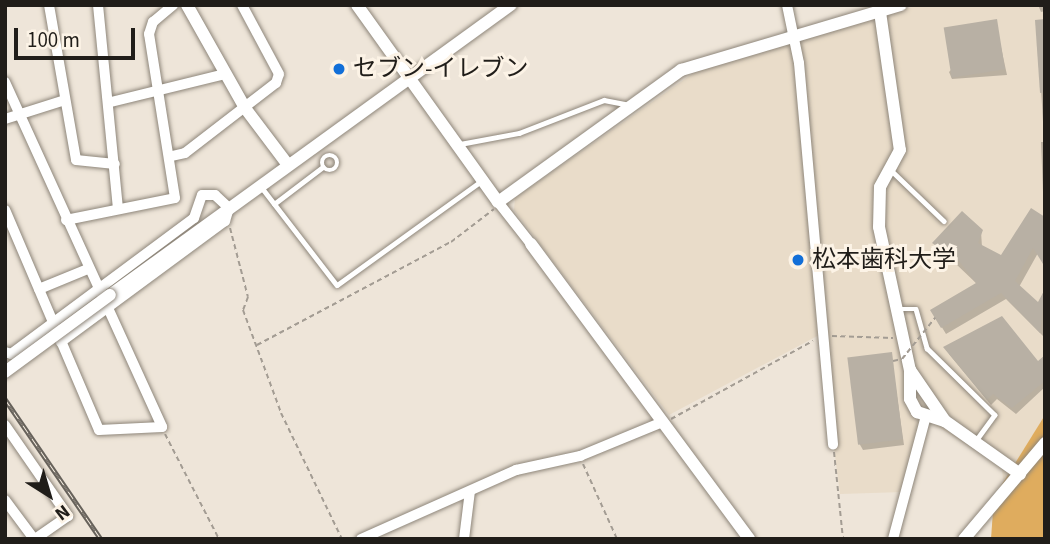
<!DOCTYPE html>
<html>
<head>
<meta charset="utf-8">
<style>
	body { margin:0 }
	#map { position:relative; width:1050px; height:544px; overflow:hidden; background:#eee5d9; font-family:"Source Sans 3","Noto Sans JP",sans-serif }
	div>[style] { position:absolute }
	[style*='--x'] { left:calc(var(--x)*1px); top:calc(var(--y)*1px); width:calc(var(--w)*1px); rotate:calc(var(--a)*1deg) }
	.built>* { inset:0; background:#e9dcc9 }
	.green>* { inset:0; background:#dfac5e }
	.shadow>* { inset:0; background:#0003 }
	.building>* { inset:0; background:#b8b0a4; transform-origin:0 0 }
	.path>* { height:2px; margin-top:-1px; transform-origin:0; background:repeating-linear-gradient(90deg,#a39c93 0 5px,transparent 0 8.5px) }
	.roads { filter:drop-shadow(0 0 2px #8e867a) drop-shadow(0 0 2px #8e867a) }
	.service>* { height:4.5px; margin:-2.25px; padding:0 2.25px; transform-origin:2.25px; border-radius:2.25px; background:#fff }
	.service>.ring { margin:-2.25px; padding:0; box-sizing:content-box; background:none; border:4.5px solid #fff; border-radius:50% }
	.minor>* { height:10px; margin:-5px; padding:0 5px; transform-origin:5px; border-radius:5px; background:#fff }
	.tertiary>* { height:12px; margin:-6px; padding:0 6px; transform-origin:6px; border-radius:6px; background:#fff }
	.rail>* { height:5px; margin-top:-2.5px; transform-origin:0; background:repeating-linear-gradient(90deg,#fcf3e6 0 8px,#67625b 0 16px); box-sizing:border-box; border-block:2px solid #67625b }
	.path-bridge>* { height:2px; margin-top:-1px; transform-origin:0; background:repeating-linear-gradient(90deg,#a39c93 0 5px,transparent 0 8.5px) }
	.bridges { filter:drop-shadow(0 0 2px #8e867a) drop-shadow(0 0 2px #8e867a) }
	.tertiary-bridge>* { height:12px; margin:-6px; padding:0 6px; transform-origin:6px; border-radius:6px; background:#fff }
	.dots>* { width:19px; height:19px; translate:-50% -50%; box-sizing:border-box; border:4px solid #fcf3e6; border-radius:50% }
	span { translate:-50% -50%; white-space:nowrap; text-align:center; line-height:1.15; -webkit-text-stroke:6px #fcf3e6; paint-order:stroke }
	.poi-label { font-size:24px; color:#201d19 }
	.left { translate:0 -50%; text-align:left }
	.frame { position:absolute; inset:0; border:7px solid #201d19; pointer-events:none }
	.north { position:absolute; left:14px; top:460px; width:70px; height:70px; -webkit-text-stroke:5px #fcf3e6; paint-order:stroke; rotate:143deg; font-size:19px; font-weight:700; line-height:28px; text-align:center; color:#201d19 }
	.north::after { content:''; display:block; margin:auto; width:24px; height:32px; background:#201d19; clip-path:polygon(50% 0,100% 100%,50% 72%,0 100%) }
	.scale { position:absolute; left:14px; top:28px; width:121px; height:32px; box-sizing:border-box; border:4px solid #201d19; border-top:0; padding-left:9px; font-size:21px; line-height:24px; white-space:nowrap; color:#201d19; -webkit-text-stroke:5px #fcf3e6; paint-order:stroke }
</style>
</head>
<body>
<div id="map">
	<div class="built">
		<i style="clip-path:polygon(919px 5px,1045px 5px,1045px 431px,1003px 481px,1002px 467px,929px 421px,903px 492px,840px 494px,819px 335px,669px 415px,514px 210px,515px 198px,695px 72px)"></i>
	</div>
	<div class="green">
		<i style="clip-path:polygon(1045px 415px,1045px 539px,991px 539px,994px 497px)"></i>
	</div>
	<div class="shadow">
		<i style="clip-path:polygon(1045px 5px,1045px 11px,1041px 12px,1038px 5px)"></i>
		<i style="clip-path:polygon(1037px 21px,1045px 21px,1045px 124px,1043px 122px)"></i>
		<i style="clip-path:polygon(996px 24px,1007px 75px,952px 79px,949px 72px)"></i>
		<i style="clip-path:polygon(1041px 142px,1045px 142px,1045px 195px,1043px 192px)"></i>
		<i style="clip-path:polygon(1045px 218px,1045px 268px,1038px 253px,1019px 287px,1039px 305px,1045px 287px,1045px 338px,1006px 299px,946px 334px,932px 311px,977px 284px,934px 243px,981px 231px,982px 247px,1001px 257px)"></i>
		<i style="clip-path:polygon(891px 354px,904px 445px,863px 450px,859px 443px)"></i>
		<i style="clip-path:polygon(949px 354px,1038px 364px,1045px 357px,1045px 387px,1016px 414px,997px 399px,991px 405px)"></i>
	</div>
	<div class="building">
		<i style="left:997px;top:19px;width:51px;height:54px;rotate:81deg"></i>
		<i style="clip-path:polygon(1045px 19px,1045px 92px,1040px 93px,1035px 20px)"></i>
		<i style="clip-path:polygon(1031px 208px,1045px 217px,1045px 267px,1033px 248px,1015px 281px,1038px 302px,1045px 289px,1040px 333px,1001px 293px,941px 328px,930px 310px,976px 283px,959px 261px,932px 243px,962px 211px,983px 230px,978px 243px,1001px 255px)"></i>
		<i style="clip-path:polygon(1002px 316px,1038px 361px,1045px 355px,1045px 381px,1012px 408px,993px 394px,987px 400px,943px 347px)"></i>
		<i style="left:892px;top:352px;width:88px;height:45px;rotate:83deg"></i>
	</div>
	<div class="path">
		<i style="--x:230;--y:228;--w:71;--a:75.4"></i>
		<i style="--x:248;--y:297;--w:14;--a:111"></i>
		<i style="--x:243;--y:310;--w:110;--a:69.7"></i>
		<i style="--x:281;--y:413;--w:140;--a:64.2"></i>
		<i style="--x:832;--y:336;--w:61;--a:1.9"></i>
		<i style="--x:257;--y:345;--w:220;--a:-28"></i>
		<i style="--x:451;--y:242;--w:54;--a:-37.5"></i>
		<i style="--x:671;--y:419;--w:162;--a:-28.8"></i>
		<i style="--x:165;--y:434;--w:118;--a:62.8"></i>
		<i style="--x:834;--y:452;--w:87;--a:84.1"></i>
		<i style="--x:583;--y:464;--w:82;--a:65.6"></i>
	</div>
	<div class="roads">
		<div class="service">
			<i style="--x:460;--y:144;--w:60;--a:-10.6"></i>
			<i style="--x:519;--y:133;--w:91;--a:-21.2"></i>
			<i style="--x:604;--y:100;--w:26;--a:11"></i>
			<i class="ring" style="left:322px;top:155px;width:11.5px;height:11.5px"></i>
			<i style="--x:892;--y:171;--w:72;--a:43.9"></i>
			<i style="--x:263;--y:189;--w:121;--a:52.4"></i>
			<i style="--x:337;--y:285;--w:176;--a:-35.8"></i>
			<i style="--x:274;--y:204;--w:61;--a:-37.1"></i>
			<i style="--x:898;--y:309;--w:18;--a:0"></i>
			<i style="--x:916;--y:309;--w:41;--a:74.2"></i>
			<i style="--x:927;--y:348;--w:95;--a:44.6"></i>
			<i style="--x:995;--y:415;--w:31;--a:126"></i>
		</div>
		<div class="minor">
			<i style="--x:49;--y:5;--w:157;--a:80.1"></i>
			<i style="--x:76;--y:160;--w:39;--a:6"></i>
			<i style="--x:98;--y:5;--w:204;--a:84.4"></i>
			<i style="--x:787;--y:5;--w:59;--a:78.3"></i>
			<i style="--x:799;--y:63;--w:383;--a:84.9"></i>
			<i style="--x:5;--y:82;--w:379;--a:65.5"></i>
			<i style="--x:162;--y:427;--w:63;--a:177.3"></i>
			<i style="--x:99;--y:430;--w:239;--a:-113.1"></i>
			<i style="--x:111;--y:102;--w:117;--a:-13.8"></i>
			<i style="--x:5;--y:119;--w:63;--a:-17.6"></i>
			<i style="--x:172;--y:156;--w:13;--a:-13"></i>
			<i style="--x:185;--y:153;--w:115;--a:-37.6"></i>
			<i style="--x:276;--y:83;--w:9;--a:-72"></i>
			<i style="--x:279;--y:74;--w:78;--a:-118.2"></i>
			<i style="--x:498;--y:202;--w:53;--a:51.8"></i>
			<i style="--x:66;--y:220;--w:111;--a:-11.4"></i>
			<i style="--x:175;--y:198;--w:166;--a:-99"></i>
			<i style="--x:149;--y:34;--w:13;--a:-72"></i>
			<i style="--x:153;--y:22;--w:26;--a:-40"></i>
			<i style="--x:39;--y:289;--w:53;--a:-22.2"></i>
			<i style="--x:5;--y:352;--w:6;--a:18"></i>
			<i style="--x:11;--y:354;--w:228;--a:-36.6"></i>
			<i style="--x:194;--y:218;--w:24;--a:-71"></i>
			<i style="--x:202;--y:195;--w:13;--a:0"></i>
			<i style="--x:215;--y:195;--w:19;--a:43"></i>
			<i style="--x:229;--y:208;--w:14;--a:107"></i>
			<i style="--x:225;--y:221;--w:204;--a:143.6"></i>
			<i style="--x:5;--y:425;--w:111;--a:55.3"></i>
			<i style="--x:68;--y:516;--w:40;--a:145.1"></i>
			<i style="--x:5;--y:500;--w:49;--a:53.4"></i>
			<i style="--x:361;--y:539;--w:170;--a:-24"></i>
			<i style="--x:516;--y:470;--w:66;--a:-12.3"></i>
			<i style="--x:580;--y:456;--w:87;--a:-22.4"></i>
			<i style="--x:464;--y:539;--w:48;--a:-82.9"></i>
			<i style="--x:893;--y:539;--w:127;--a:-75"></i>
		</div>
		<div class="tertiary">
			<i style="--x:187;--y:5;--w:118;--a:60.6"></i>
			<i style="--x:245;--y:108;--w:71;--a:53"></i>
			<i style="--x:357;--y:5;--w:242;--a:54.4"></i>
			<i style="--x:498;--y:202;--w:226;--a:-35.8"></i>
			<i style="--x:681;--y:70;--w:229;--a:-16.5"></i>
			<i style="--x:880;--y:12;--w:139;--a:81.8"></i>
			<i style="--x:900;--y:150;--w:42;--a:118.4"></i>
			<i style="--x:880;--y:187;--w:40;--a:91.4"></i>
			<i style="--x:879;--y:227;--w:146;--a:77.8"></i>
			<i style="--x:910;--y:370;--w:29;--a:90"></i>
			<i style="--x:910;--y:399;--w:15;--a:62"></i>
			<i style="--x:917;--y:412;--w:29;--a:18"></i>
			<i style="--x:945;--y:421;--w:92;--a:35.2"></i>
			<i style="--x:531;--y:244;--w:367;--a:53.5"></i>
			<i style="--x:110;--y:295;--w:495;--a:-35.9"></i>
			<i style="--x:910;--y:370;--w:62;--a:55.5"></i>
			<i style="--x:964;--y:539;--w:126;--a:-49.8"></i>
		</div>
	</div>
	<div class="rail">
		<i style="--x:5;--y:399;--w:170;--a:55.6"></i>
	</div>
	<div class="path-bridge">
		<i style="--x:893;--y:361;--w:9;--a:-13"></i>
		<i style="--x:902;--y:359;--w:53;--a:-51.2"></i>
	</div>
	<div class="bridges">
		<div class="tertiary-bridge">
			<i style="--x:5;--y:372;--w:130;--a:-36.3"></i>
		</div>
	</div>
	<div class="dots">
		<i style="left:339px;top:69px;background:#126fd8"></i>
		<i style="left:798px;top:260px;background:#126fd8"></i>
	</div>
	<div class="poi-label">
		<span class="left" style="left:353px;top:69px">セブン-イレブン</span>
		<span class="left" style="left:812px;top:260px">松本歯科大学</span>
	</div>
	<div class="frame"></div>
	<div class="north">N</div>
	<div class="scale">100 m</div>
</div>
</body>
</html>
